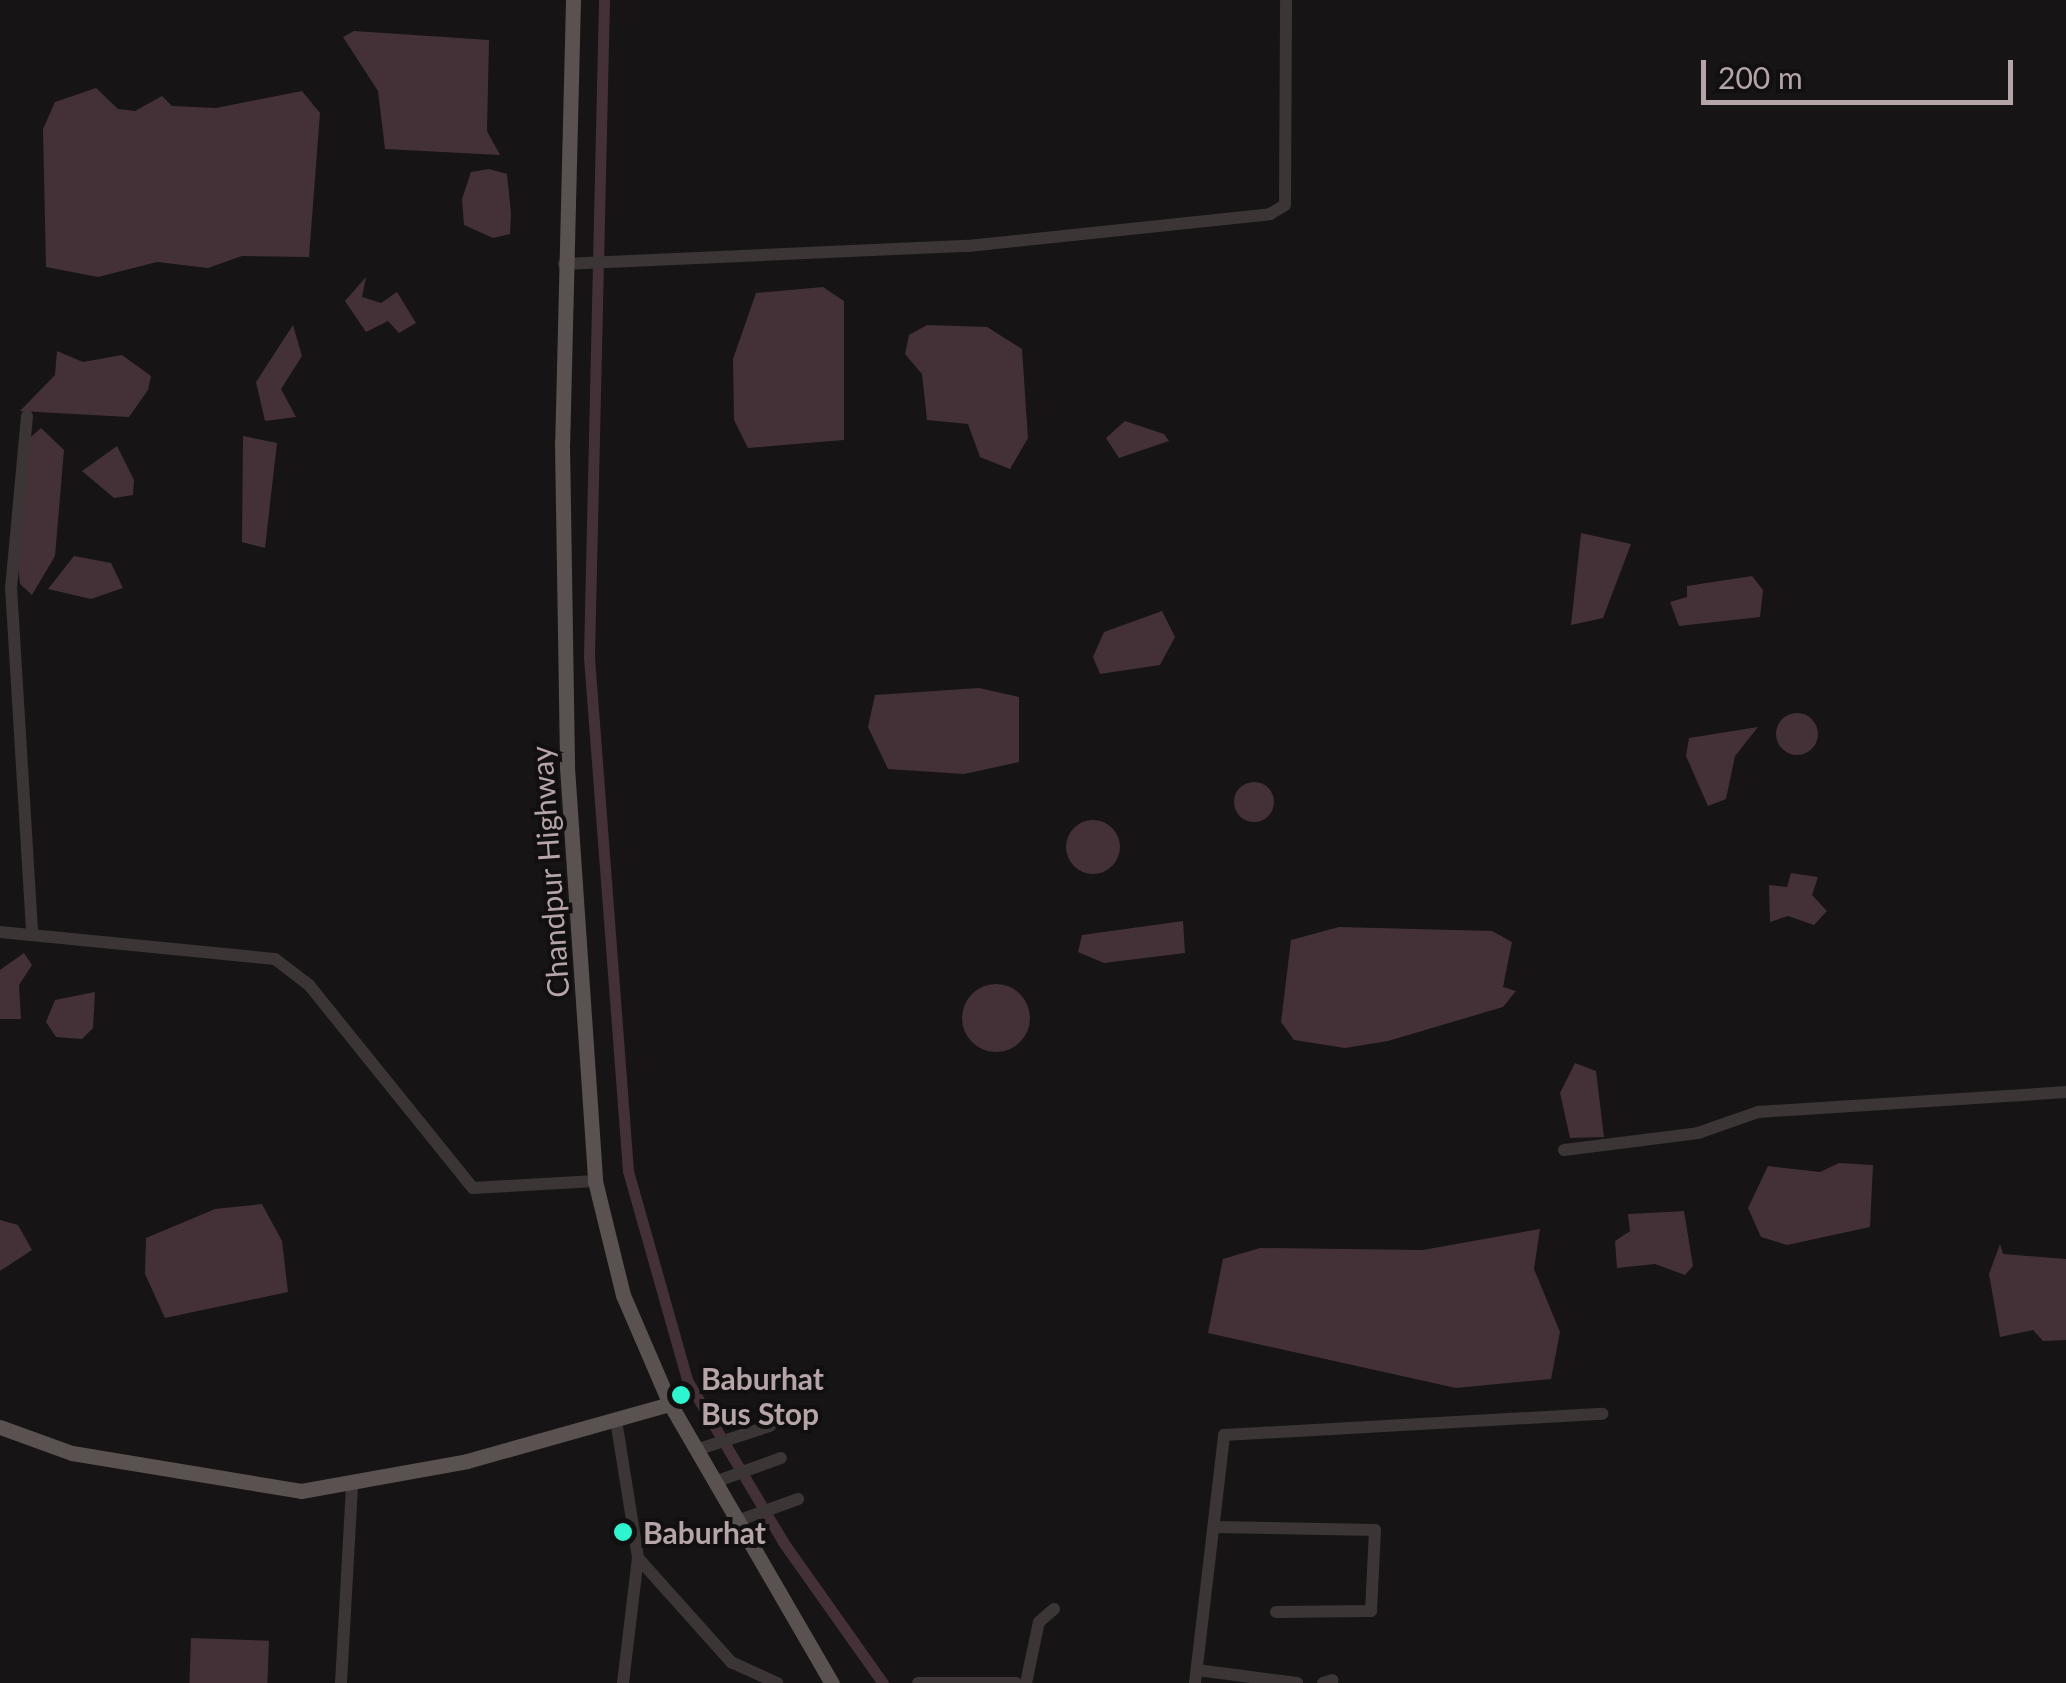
<!DOCTYPE html>
<html>
<head>
<meta charset="utf-8">
<style>
	body { margin:0 }
	#map { position:relative; width:2066px; height:1683px; overflow:hidden; background:#161414; font-family:Lato,sans-serif }
	div>[style] { position:absolute }
	[style*='--x'] { left:calc(var(--x)*1px); top:calc(var(--y)*1px); width:calc(var(--w)*1px); rotate:calc(var(--a)*1deg) }
	.water>* { inset:0; background:#443138; transform-origin:0 0 }
	.round { border-radius:50% }
	.canal>* { height:11px; margin:-5.5px; padding:0 5.5px; transform-origin:5.5px; border-radius:5.5px; background:#443138 }
	.minor>* { height:12px; margin:-6px; padding:0 6px; transform-origin:6px; border-radius:6px; background:#3b3535 }
	.major>* { height:15px; margin:-7.5px; padding:0 7.5px; transform-origin:7.5px; border-radius:7.5px; background:#5a5151 }
	.dots>* { width:28px; height:28px; translate:-50% -50%; box-sizing:border-box; border:5px solid #110f0f; border-radius:50% }
	span { translate:-50% -50%; white-space:nowrap; text-align:center; line-height:1.15; -webkit-text-stroke:8px #110f0f; paint-order:stroke }
	.street-label { font-size:30px; color:#b6a5a8 }
	.poi-label { font-size:30px; color:#b6a5a8; font-weight:700 }
	.left { translate:0 -50%; text-align:left }
	.scale { position:absolute; left:1701px; top:60px; width:312px; height:45px; box-sizing:border-box; border:5px solid #b6a5a8; border-top:0; padding-left:12px; font-size:30px; line-height:35px; white-space:nowrap; color:#b6a5a8; -webkit-text-stroke:8px #110f0f; paint-order:stroke }
</style>
</head>
<body>
<div id="map">
	<div class="water">
		<i style="clip-path:polygon(354px 31px,489px 40px,487px 131px,500px 155px,385px 149px,378px 91px,343px 37px)"></i>
		<i style="clip-path:polygon(96px 88px,118px 109px,135px 111px,162px 96px,172px 106px,216px 108px,302px 91px,320px 113px,309px 257px,242px 256px,208px 268px,157px 262px,98px 277px,46px 267px,43px 129px,55px 102px)"></i>
		<i style="clip-path:polygon(489px 169px,507px 174px,511px 213px,510px 234px,493px 238px,464px 225px,462px 199px,471px 172px)"></i>
		<i style="clip-path:polygon(366px 277px,362px 297px,381px 303px,397px 292px,416px 323px,399px 333px,388px 321px,366px 332px,345px 301px)"></i>
		<i style="clip-path:polygon(823px 287px,844px 301px,844px 440px,748px 448px,734px 420px,733px 359px,756px 293px)"></i>
		<i style="clip-path:polygon(293px 325px,302px 356px,281px 389px,296px 417px,265px 421px,256px 382px)"></i>
		<i style="clip-path:polygon(927px 325px,987px 327px,1022px 349px,1028px 438px,1010px 469px,980px 457px,968px 424px,927px 420px,922px 374px,905px 354px,909px 335px)"></i>
		<i style="clip-path:polygon(57px 351px,83px 362px,122px 355px,151px 376px,148px 390px,129px 417px,20px 411px,55px 375px)"></i>
		<i style="clip-path:polygon(1125px 421px,1164px 434px,1169px 441px,1119px 458px,1106px 438px)"></i>
		<i style="clip-path:polygon(41px 428px,64px 450px,55px 556px,32px 595px,20px 584px,16px 548px,25px 442px)"></i>
		<i style="clip-path:polygon(243px 436px,277px 443px,265px 548px,242px 542px)"></i>
		<i style="clip-path:polygon(117px 446px,134px 480px,133px 495px,114px 498px,82px 471px)"></i>
		<i style="clip-path:polygon(1581px 533px,1631px 544px,1603px 618px,1571px 625px)"></i>
		<i style="clip-path:polygon(74px 556px,111px 563px,123px 588px,91px 599px,48px 589px)"></i>
		<i style="clip-path:polygon(1752px 576px,1763px 590px,1760px 617px,1679px 626px,1670px 602px,1687px 597px,1687px 586px)"></i>
		<i style="clip-path:polygon(1162px 611px,1175px 637px,1160px 665px,1100px 674px,1093px 657px,1104px 632px)"></i>
		<i style="clip-path:polygon(979px 688px,1019px 697px,1019px 762px,964px 774px,888px 769px,868px 727px,875px 695px)"></i>
		<i class="round" style="left:1776px;top:713px;width:42px;height:42px"></i>
		<i style="clip-path:polygon(1758px 727px,1735px 756px,1726px 799px,1708px 806px,1686px 756px,1689px 738px)"></i>
		<i class="round" style="left:1234px;top:782px;width:40px;height:40px"></i>
		<i class="round" style="left:1066px;top:820px;width:54px;height:54px"></i>
		<i style="clip-path:polygon(1791px 873px,1818px 877px,1812px 895px,1827px 911px,1814px 925px,1788px 916px,1770px 922px,1769px 885px,1787px 887px)"></i>
		<i style="clip-path:polygon(1183px 921px,1185px 953px,1104px 963px,1078px 952px,1082px 935px)"></i>
		<i style="clip-path:polygon(1339px 927px,1492px 931px,1512px 942px,1503px 987px,1516px 991px,1503px 1007px,1388px 1041px,1345px 1048px,1294px 1040px,1281px 1022px,1291px 940px)"></i>
		<i style="clip-path:polygon(24px 953px,32px 965px,19px 985px,21px 1019px,0 1019px,0 970px)"></i>
		<i class="round" style="left:962px;top:984px;width:68px;height:68px"></i>
		<i style="clip-path:polygon(95px 992px,93px 1028px,82px 1039px,56px 1037px,46px 1022px,55px 1000px)"></i>
		<i style="clip-path:polygon(1575px 1063px,1596px 1071px,1604px 1137px,1570px 1138px,1560px 1093px)"></i>
		<i style="clip-path:polygon(1839px 1163px,1873px 1165px,1870px 1227px,1787px 1245px,1761px 1237px,1748px 1208px,1768px 1166px,1820px 1172px)"></i>
		<i style="clip-path:polygon(262px 1204px,282px 1241px,288px 1292px,165px 1318px,145px 1274px,146px 1238px,215px 1209px)"></i>
		<i style="clip-path:polygon(1684px 1211px,1693px 1266px,1685px 1275px,1655px 1264px,1617px 1268px,1615px 1241px,1630px 1231px,1628px 1214px)"></i>
		<i style="clip-path:polygon(0 1220px,18px 1225px,32px 1250px,0 1271px)"></i>
		<i style="clip-path:polygon(1540px 1229px,1534px 1269px,1560px 1332px,1551px 1379px,1456px 1388px,1208px 1333px,1223px 1259px,1260px 1248px,1423px 1250px)"></i>
		<i style="clip-path:polygon(2000px 1244px,2003px 1254px,2066px 1259px,2066px 1340px,2043px 1341px,2033px 1330px,2000px 1337px,1989px 1274px)"></i>
		<i style="left:191px;top:1638px;width:78px;height:45px;rotate:2deg"></i>
	</div>
	<div class="canal">
		<i style="--x:604;--y:0;--w:657;--a:91.31"></i>
		<i style="--x:589;--y:657;--w:515;--a:85.66"></i>
		<i style="--x:628;--y:1171;--w:217;--a:74.2"></i>
		<i style="--x:687;--y:1380;--w:188;--a:59.3"></i>
		<i style="--x:783;--y:1542;--w:173;--a:54.7"></i>
	</div>
	<div class="minor">
		<i style="--x:564;--y:264;--w:404;--a:-2.6"></i>
		<i style="--x:968;--y:246;--w:304;--a:-6"></i>
		<i style="--x:1270;--y:214;--w:17;--a:-31"></i>
		<i style="--x:1285;--y:205;--w:205;--a:-89.7"></i>
		<i style="--x:27;--y:416;--w:172;--a:95.3"></i>
		<i style="--x:11;--y:587;--w:348;--a:86.5"></i>
		<i style="--x:0;--y:932;--w:276;--a:5.6"></i>
		<i style="--x:275;--y:959;--w:43;--a:37.4"></i>
		<i style="--x:309;--y:985;--w:261;--a:51.1"></i>
		<i style="--x:473;--y:1188;--w:122;--a:-3.3"></i>
		<i style="--x:1564;--y:1150;--w:135;--a:-7.2"></i>
		<i style="--x:1698;--y:1133;--w:64;--a:-19.3"></i>
		<i style="--x:1758;--y:1112;--w:309;--a:-3.7"></i>
		<i style="--x:616;--y:1420;--w:140;--a:80.9"></i>
		<i style="--x:638;--y:1558;--w:140;--a:48.2"></i>
		<i style="--x:731;--y:1662;--w:51;--a:24.5"></i>
		<i style="--x:696;--y:1450;--w:78;--a:-18"></i>
		<i style="--x:715;--y:1482;--w:70;--a:-20"></i>
		<i style="--x:737;--y:1521;--w:65;--a:-19.8"></i>
		<i style="--x:1214;--y:1527;--w:161;--a:1.1"></i>
		<i style="--x:1375;--y:1530;--w:81;--a:92.8"></i>
		<i style="--x:1371;--y:1611;--w:95;--a:179.4"></i>
		<i style="--x:1197;--y:1670;--w:101;--a:7.4"></i>
		<i style="--x:341;--y:1683;--w:197;--a:-86.8"></i>
		<i style="--x:623;--y:1683;--w:126;--a:-83.2"></i>
		<i style="--x:918;--y:1683;--w:98;--a:0"></i>
		<i style="--x:1026;--y:1683;--w:62;--a:-78"></i>
		<i style="--x:1039;--y:1622;--w:20;--a:-41"></i>
		<i style="--x:1195;--y:1683;--w:250;--a:-83.3"></i>
		<i style="--x:1224;--y:1435;--w:379;--a:-3.2"></i>
		<i style="--x:1323;--y:1683;--w:10;--a:-17"></i>
	</div>
	<div class="major">
		<i style="--x:573;--y:0;--w:443;--a:91.4"></i>
		<i style="--x:562;--y:443;--w:324;--a:89.1"></i>
		<i style="--x:567;--y:767;--w:415;--a:86.1"></i>
		<i style="--x:595;--y:1181;--w:117;--a:76.2"></i>
		<i style="--x:623;--y:1295;--w:119;--a:66.7"></i>
		<i style="--x:670;--y:1404;--w:323;--a:59.9"></i>
		<i style="--x:0;--y:1427;--w:77;--a:19.9"></i>
		<i style="--x:72;--y:1453;--w:232;--a:9.4"></i>
		<i style="--x:301;--y:1491;--w:169;--a:-10.2"></i>
		<i style="--x:467;--y:1461;--w:211;--a:-15.7"></i>
	</div>
	<div class="dots">
		<i style="left:681px;top:1395px;background:#2ef4cf"></i>
		<i style="left:623px;top:1532px;background:#2ef4cf"></i>
	</div>
	<div class="street-label">
		<span style="left:549px;top:872px;rotate:-94deg">Chandpur Highway</span>
	</div>
	<div class="poi-label">
		<span class="left" style="left:701px;top:1395px">Baburhat<br>Bus Stop</span>
		<span class="left" style="left:643px;top:1532px">Baburhat</span>
	</div>
	<div class="scale">200 m</div>
</div>
</body>
</html>
